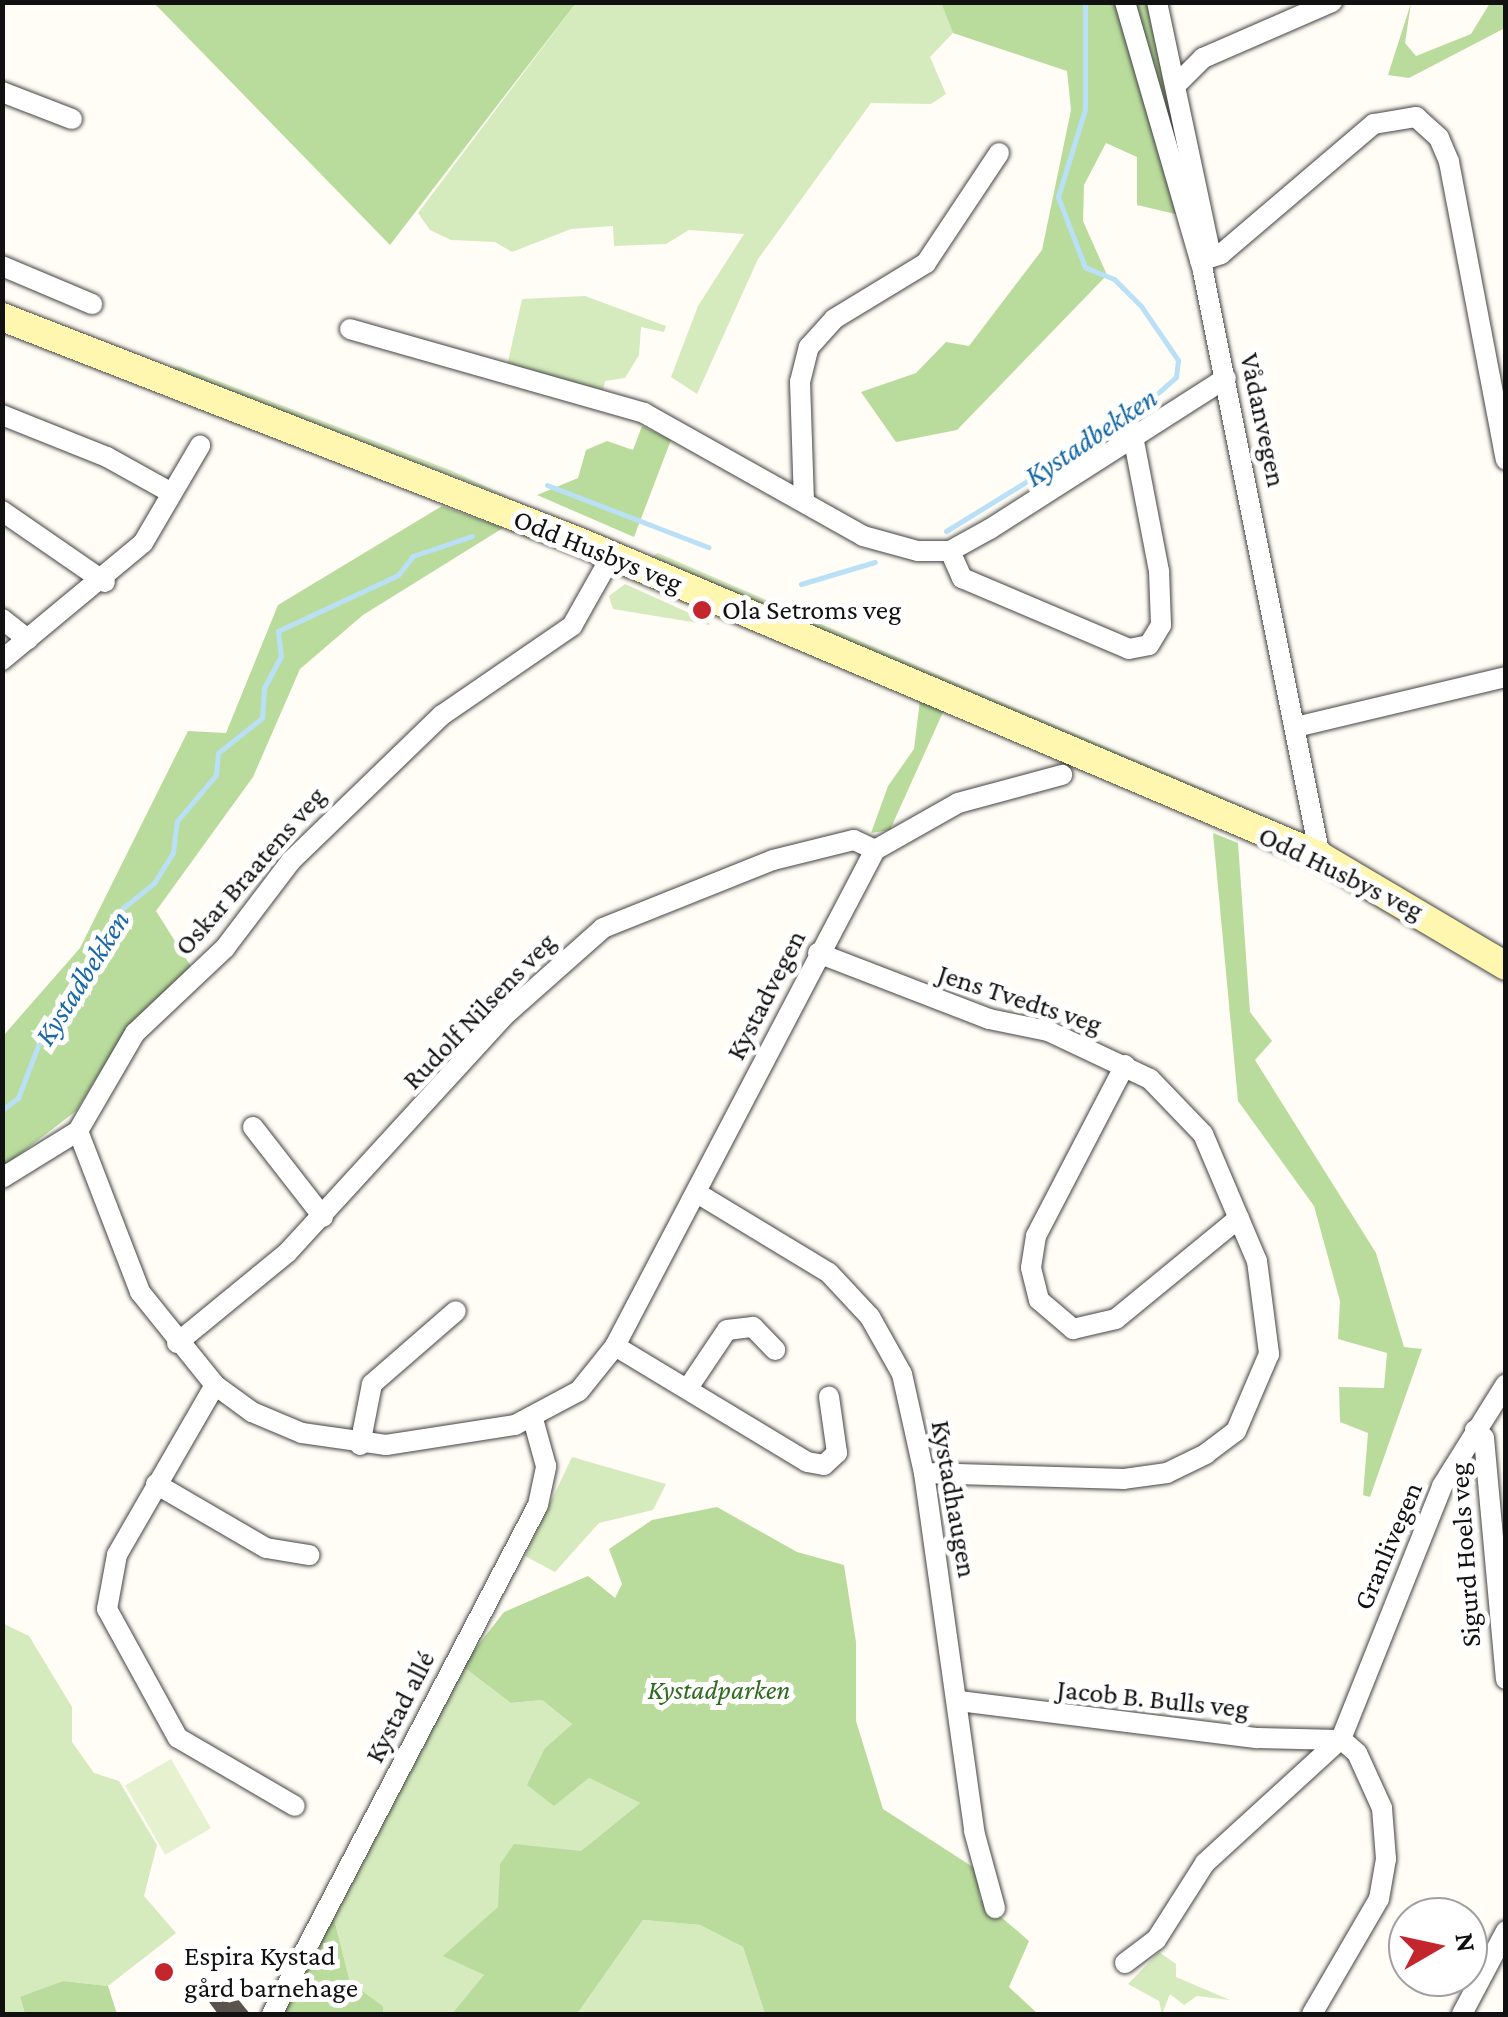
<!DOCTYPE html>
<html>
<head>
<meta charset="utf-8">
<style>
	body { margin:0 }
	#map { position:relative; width:1508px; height:2017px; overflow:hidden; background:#fffdf5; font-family:"Crimson Pro",serif }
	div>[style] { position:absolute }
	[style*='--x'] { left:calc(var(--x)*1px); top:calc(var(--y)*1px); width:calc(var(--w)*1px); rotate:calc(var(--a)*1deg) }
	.green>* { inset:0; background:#d5ebbd }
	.forest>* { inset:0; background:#b9dc9c }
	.pitch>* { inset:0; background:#e6f2cf; transform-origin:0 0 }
	.stream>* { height:5px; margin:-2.5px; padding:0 2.5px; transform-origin:2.5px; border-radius:2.5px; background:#b9e0f7 }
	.building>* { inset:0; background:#5a524d }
	.roads { filter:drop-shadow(0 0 2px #444) drop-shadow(0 0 2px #444) }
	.street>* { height:20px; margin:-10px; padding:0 10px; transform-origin:10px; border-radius:10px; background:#fff }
	.secondary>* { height:28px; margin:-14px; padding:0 14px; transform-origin:14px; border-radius:14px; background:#fff6b0 }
	.dots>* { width:28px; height:28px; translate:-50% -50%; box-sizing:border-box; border:5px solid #fff; border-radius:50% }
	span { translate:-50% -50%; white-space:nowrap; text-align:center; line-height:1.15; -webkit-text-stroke:10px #fff; paint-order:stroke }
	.street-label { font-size:28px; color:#111 }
	.poi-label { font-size:28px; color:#111 }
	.left { translate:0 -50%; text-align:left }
	.park-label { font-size:28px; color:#2f6b1f; font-style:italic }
	.water-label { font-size:30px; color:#1768a6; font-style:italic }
	.frame { position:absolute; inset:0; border:5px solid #111; pointer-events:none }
	.north { position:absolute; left:1388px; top:1897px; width:100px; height:100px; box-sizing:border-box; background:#fff; border:2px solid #a0a0a0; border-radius:50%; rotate:81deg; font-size:28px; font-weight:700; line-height:40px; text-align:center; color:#111 }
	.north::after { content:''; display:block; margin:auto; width:35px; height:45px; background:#c4262e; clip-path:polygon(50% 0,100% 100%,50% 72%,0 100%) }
</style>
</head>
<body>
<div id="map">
	<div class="green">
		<i style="clip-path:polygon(576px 3px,941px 3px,953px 33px,930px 57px,946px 94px,931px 104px,871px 103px,758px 259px,697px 394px,671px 377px,698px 306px,744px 234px,689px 230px,666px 244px,614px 246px,613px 226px,571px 229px,512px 252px,495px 242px,451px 240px,430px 230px,418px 213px)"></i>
		<i style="clip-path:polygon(585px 296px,666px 326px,664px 332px,641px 327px,639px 355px,625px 378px,605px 381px,603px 390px,507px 366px,522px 299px)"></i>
		<i style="clip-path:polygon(179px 366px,450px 470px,513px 499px,169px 368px)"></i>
		<i style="clip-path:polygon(658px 553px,971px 689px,1288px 825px,693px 579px,652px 557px)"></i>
		<i style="clip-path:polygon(625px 584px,707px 621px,710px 625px,613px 609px,609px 596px)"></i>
		<i style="clip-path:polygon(572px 1457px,666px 1484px,653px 1510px,599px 1523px,555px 1572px,525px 1556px)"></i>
		<i style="clip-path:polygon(2px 1623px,29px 1636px,72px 1707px,72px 1742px,94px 1773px,119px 1781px,157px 1845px,144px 1896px,176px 1933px,108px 1986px,63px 1981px,20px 1998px,25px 2014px,3px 2014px)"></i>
		<i style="clip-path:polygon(462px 1666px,511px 1703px,542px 1700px,572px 1724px,545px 1748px,554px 1805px,589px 1778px,640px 1803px,581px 1851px,500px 1864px,499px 1907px,444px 1956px,484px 1975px,468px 2002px,452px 2014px,383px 2014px,383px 2006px,350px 1982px,333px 1915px)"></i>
		<i style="clip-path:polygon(643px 1920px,700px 1925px,743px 1947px,765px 2014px,577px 2014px)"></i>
		<i style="clip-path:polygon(1159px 1952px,1176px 1964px,1176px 1977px,1230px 2000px,1197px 1996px,1184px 2005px,1170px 1994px,1162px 2014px,1159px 2001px,1128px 1984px)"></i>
	</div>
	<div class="forest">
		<i style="clip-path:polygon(154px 3px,576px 3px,390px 245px)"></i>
		<i style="clip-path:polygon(941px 3px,1152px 3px,1201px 220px,1137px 205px,1137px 157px,1106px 143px,1084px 185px,1083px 221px,1107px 275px,957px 430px,896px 442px,861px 392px,916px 373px,946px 342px,969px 346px,1042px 250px,1071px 110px,1067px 71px,953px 33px)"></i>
		<i style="clip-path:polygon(1411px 3px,1405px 43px,1416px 56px,1471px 34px,1490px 3px,1505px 3px,1505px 28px,1409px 78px,1388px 75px)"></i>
		<i style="clip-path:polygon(642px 426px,671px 440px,634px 537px,537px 495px,578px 478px,586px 450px,607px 441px,633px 450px)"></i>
		<i style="clip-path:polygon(442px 506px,503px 528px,363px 615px,300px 669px,253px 777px,156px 911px,192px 968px,127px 1028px,76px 1111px,3px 1167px,3px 1036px,80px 948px,188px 731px,226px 733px,278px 605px)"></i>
		<i style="clip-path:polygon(920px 700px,944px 710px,890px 830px,871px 833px,888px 786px,914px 749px)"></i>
		<i style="clip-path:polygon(1213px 833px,1238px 843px,1250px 1012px,1272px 1041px,1255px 1060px,1376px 1253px,1404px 1347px,1422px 1349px,1370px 1497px,1363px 1495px,1368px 1433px,1340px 1422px,1339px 1387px,1384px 1388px,1387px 1353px,1338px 1339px,1340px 1301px,1314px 1206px,1238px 1101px)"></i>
		<i style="clip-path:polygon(717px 1507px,797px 1552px,844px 1565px,856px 1642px,856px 1721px,883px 1809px,976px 1869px,980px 1899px,1029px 1941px,1009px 1987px,1038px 2014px,765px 2014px,743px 1947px,700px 1925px,643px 1920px,577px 2014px,452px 2014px,484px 1975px,443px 1956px,498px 1907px,500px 1864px,514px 1844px,581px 1851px,640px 1803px,589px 1778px,554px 1806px,527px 1785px,545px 1748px,572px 1724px,542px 1700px,511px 1703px,462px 1666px,504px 1612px,588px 1576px,615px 1598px,622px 1584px,609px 1549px,652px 1520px)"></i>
		<i style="clip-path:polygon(333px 1915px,350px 1982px,383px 2006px,383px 2014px,280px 2014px)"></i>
		<i style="clip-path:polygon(63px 1981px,108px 1986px,117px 2014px,25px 2014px,20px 1997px)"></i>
	</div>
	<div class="pitch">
		<i style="left:171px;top:1759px;width:80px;height:53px;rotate:60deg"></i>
	</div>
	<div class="stream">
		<i style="--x:547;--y:485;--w:173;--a:21.1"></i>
		<i style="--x:946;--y:531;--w:217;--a:-31.6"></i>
		<i style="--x:1131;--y:417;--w:60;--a:-41.6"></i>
		<i style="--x:1176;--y:377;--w:17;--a:-83"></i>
		<i style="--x:1178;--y:360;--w:65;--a:-124.4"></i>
		<i style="--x:1141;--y:306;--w:38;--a:-135"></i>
		<i style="--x:1114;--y:279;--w:31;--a:-158"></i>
		<i style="--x:1085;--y:267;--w:75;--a:-111.1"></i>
		<i style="--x:1058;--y:197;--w:92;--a:-72.9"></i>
		<i style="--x:1085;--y:109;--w:107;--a:-90"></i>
		<i style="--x:801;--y:584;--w:77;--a:-16.6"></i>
		<i style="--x:2;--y:1110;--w:20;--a:-37"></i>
		<i style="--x:18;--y:1098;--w:67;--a:-69.1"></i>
		<i style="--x:42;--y:1035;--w:83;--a:-52.9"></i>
		<i style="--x:92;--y:969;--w:68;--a:-63.1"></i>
		<i style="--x:123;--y:908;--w:40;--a:-39"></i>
		<i style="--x:154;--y:883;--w:36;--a:-58"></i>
		<i style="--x:173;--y:852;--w:31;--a:-83"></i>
		<i style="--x:177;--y:821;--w:60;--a:-49.7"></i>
		<i style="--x:216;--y:775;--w:22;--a:-85"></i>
		<i style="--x:218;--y:753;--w:56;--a:-38.5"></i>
		<i style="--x:262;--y:718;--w:30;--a:-86"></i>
		<i style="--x:264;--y:688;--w:36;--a:-62"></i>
		<i style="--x:281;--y:656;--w:25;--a:-97"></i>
		<i style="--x:278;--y:631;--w:132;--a:-25"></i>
		<i style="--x:398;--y:575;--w:24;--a:-52"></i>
		<i style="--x:413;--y:556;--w:62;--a:-18.7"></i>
	</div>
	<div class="building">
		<i style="clip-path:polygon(228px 1987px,250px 2014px,218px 2014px,209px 2002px)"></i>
	</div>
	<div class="roads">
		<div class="street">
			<i style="--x:1125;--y:2;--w:280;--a:73.8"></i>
			<i style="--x:1203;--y:271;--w:597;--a:78.69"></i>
			<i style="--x:1157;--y:2;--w:259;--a:78"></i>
			<i style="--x:1177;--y:84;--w:37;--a:-45"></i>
			<i style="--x:1203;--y:58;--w:141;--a:-23.5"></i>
			<i style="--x:2;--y:92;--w:75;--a:21.1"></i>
			<i style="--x:1200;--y:261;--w:22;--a:-18"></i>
			<i style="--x:1221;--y:254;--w:201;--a:-40.4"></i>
			<i style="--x:1374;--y:124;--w:43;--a:-9.5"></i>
			<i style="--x:1416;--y:117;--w:31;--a:42"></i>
			<i style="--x:1439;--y:138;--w:26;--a:67"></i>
			<i style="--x:1449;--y:162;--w:303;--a:79.2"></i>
			<i style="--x:2;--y:266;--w:98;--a:22.9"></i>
			<i style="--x:350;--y:329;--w:306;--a:15.9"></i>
			<i style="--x:644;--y:413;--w:251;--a:29.3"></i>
			<i style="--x:863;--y:536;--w:57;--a:15.3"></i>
			<i style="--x:918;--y:551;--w:32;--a:0"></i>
			<i style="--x:950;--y:551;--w:46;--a:-28.8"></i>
			<i style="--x:990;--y:529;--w:280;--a:-32.6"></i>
			<i style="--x:2;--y:415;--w:113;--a:21.8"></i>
			<i style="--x:107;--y:457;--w:72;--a:29.1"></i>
			<i style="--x:804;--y:502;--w:120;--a:-91.9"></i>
			<i style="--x:800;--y:382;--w:36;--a:-76"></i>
			<i style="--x:809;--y:347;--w:38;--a:-48"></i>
			<i style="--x:834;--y:319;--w:108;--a:-31.3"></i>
			<i style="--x:926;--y:263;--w:132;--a:-56.4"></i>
			<i style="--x:2;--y:511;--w:125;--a:34.6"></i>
			<i style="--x:950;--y:551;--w:30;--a:66"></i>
			<i style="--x:962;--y:578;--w:181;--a:23"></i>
			<i style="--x:1129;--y:649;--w:20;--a:-11"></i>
			<i style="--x:1149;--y:645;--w:23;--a:-59"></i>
			<i style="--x:1161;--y:625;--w:54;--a:-92.1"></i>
			<i style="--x:1159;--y:571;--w:132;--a:-100.9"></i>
			<i style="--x:612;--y:555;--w:81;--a:119.4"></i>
			<i style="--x:572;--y:626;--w:158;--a:145.6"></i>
			<i style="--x:442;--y:715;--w:210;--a:136"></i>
			<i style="--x:291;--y:861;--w:109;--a:127.2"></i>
			<i style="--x:225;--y:948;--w:124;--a:136.6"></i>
			<i style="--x:135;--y:1033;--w:113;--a:120.2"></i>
			<i style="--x:78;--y:1131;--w:173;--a:68.9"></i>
			<i style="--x:140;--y:1292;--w:119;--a:51.1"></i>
			<i style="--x:215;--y:1385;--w:46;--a:36.1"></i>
			<i style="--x:252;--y:1412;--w:54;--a:22.8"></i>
			<i style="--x:302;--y:1433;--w:85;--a:8.1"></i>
			<i style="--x:386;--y:1445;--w:131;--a:-8.8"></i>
			<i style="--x:515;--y:1425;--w:72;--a:-28"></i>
			<i style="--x:579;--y:1391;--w:58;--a:-51.3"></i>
			<i style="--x:615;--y:1346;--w:560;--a:-62.34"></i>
			<i style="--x:875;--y:850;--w:95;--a:-29.5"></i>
			<i style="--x:958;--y:803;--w:108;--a:-15.1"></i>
			<i style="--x:2;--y:619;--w:33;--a:38"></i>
			<i style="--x:2;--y:660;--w:183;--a:-39.7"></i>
			<i style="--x:143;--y:543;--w:113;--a:-59.6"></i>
			<i style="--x:1296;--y:727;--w:216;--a:-13.4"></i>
			<i style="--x:818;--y:953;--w:183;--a:21.1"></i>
			<i style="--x:989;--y:1019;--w:60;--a:11.5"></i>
			<i style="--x:1048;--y:1031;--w:113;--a:25.2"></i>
			<i style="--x:1150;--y:1079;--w:76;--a:46.1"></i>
			<i style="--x:1203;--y:1134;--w:138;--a:67"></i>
			<i style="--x:1257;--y:1261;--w:94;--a:82.6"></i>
			<i style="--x:1269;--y:1354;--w:84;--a:113.2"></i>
			<i style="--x:1236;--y:1431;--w:38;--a:143"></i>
			<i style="--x:1206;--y:1454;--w:43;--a:154"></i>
			<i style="--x:1167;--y:1473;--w:43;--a:172.1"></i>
			<i style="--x:1124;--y:1479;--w:200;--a:-178.3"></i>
			<i style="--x:1125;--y:1065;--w:193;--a:117.5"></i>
			<i style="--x:1036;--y:1236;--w:32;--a:99"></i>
			<i style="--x:1031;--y:1268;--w:33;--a:76"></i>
			<i style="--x:1039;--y:1300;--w:45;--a:40.5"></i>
			<i style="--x:1073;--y:1329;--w:44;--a:-13.1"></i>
			<i style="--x:1116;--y:1319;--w:159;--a:-39.4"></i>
			<i style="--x:253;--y:1127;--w:114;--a:52.1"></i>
			<i style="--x:2;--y:1178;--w:89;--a:-31.7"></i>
			<i style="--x:697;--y:1193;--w:154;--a:31.2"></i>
			<i style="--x:829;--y:1273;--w:60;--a:47"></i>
			<i style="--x:870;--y:1317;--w:65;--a:60.7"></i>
			<i style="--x:902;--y:1374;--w:101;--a:77.5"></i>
			<i style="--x:924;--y:1473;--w:361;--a:82"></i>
			<i style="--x:974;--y:1831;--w:80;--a:74.7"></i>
			<i style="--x:177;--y:1343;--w:142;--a:-39.3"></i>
			<i style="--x:287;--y:1253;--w:321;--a:-47.5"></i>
			<i style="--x:504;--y:1016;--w:132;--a:-41.6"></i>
			<i style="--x:603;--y:928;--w:183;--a:-21.8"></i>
			<i style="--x:773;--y:860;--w:83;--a:-13.9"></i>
			<i style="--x:854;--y:840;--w:23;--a:25"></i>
			<i style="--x:615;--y:1346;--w:224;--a:31.1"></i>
			<i style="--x:807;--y:1462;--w:17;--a:10"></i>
			<i style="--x:824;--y:1465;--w:18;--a:-43"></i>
			<i style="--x:837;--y:1453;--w:57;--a:-98.1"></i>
			<i style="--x:215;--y:1385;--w:196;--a:120"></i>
			<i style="--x:117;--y:1555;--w:55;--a:100.5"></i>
			<i style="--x:107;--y:1609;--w:147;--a:61.2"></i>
			<i style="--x:178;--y:1738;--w:135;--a:30.2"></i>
			<i style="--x:690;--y:1385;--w:66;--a:-56.1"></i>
			<i style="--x:727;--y:1330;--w:26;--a:-7"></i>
			<i style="--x:753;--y:1327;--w:32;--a:46"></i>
			<i style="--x:1475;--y:1430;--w:12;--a:42"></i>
			<i style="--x:1484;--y:1438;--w:242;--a:84.8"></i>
			<i style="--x:360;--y:1445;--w:62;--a:-78.9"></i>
			<i style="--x:372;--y:1384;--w:111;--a:-41"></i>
			<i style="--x:156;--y:1484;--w:127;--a:30.2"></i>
			<i style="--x:266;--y:1548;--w:44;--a:9.2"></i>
			<i style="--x:959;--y:1701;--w:301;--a:7.1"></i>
			<i style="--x:1258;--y:1738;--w:81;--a:1.4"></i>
			<i style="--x:1125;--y:1963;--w:39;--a:-37"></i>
			<i style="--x:1156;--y:1940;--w:91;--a:-57.5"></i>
			<i style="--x:1205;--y:1863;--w:184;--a:-42.4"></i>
			<i style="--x:1341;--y:1739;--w:272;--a:-68.2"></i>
			<i style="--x:1442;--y:1486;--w:120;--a:-57.9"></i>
			<i style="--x:272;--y:2014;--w:574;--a:-62.41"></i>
			<i style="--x:538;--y:1505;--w:40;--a:-78"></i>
			<i style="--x:546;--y:1466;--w:49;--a:-105.5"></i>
			<i style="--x:1312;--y:2014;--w:133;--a:-59.8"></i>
			<i style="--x:1379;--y:1899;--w:41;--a:-80.1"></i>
			<i style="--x:1386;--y:1859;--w:51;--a:-94.5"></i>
			<i style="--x:1382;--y:1808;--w:60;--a:-114.4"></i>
			<i style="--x:1357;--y:1753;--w:21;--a:-139"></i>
			<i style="--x:1462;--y:2014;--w:94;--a:-62.1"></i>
		</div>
		<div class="secondary">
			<i style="--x:2;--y:317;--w:620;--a:21.27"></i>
			<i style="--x:580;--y:542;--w:804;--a:22.99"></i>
			<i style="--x:1320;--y:856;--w:216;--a:30.6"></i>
		</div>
	</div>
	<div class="dots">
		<i style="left:702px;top:610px;background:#c4262e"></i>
		<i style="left:164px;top:1972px;background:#c4262e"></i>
	</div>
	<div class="street-label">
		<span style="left:1263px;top:420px;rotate:78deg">Vådanvegen</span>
		<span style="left:598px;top:551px;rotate:22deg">Odd Husbys veg</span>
		<span style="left:250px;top:871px;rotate:-49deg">Oskar Braatens veg</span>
		<span style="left:1341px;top:873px;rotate:26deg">Odd Husbys veg</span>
		<span style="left:766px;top:995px;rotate:-63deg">Kystadvegen</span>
		<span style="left:1020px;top:999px;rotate:18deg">Jens Tvedts veg</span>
		<span style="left:479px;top:1011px;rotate:-46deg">Rudolf Nilsens veg</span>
		<span style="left:954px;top:1499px;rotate:80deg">Kystadhaugen</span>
		<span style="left:1388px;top:1546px;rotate:-67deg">Granlivegen</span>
		<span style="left:1465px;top:1555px;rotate:-94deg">Sigurd Hoels veg</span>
		<span style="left:1153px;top:1699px;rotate:6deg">Jacob B. Bulls veg</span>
		<span style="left:400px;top:1707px;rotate:-63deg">Kystad allé</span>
	</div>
	<div class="poi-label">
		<span class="left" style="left:722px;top:610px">Ola Setroms veg</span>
		<span class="left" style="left:184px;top:1972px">Espira Kystad<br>gård barnehage</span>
	</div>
	<div class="park-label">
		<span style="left:719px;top:1690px">Kystadparken</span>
	</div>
	<div class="water-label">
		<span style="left:1091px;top:437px;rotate:-34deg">Kystadbekken</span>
		<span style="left:82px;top:978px;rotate:-58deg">Kystadbekken</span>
	</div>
	<div class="frame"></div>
	<div class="north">N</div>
</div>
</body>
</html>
